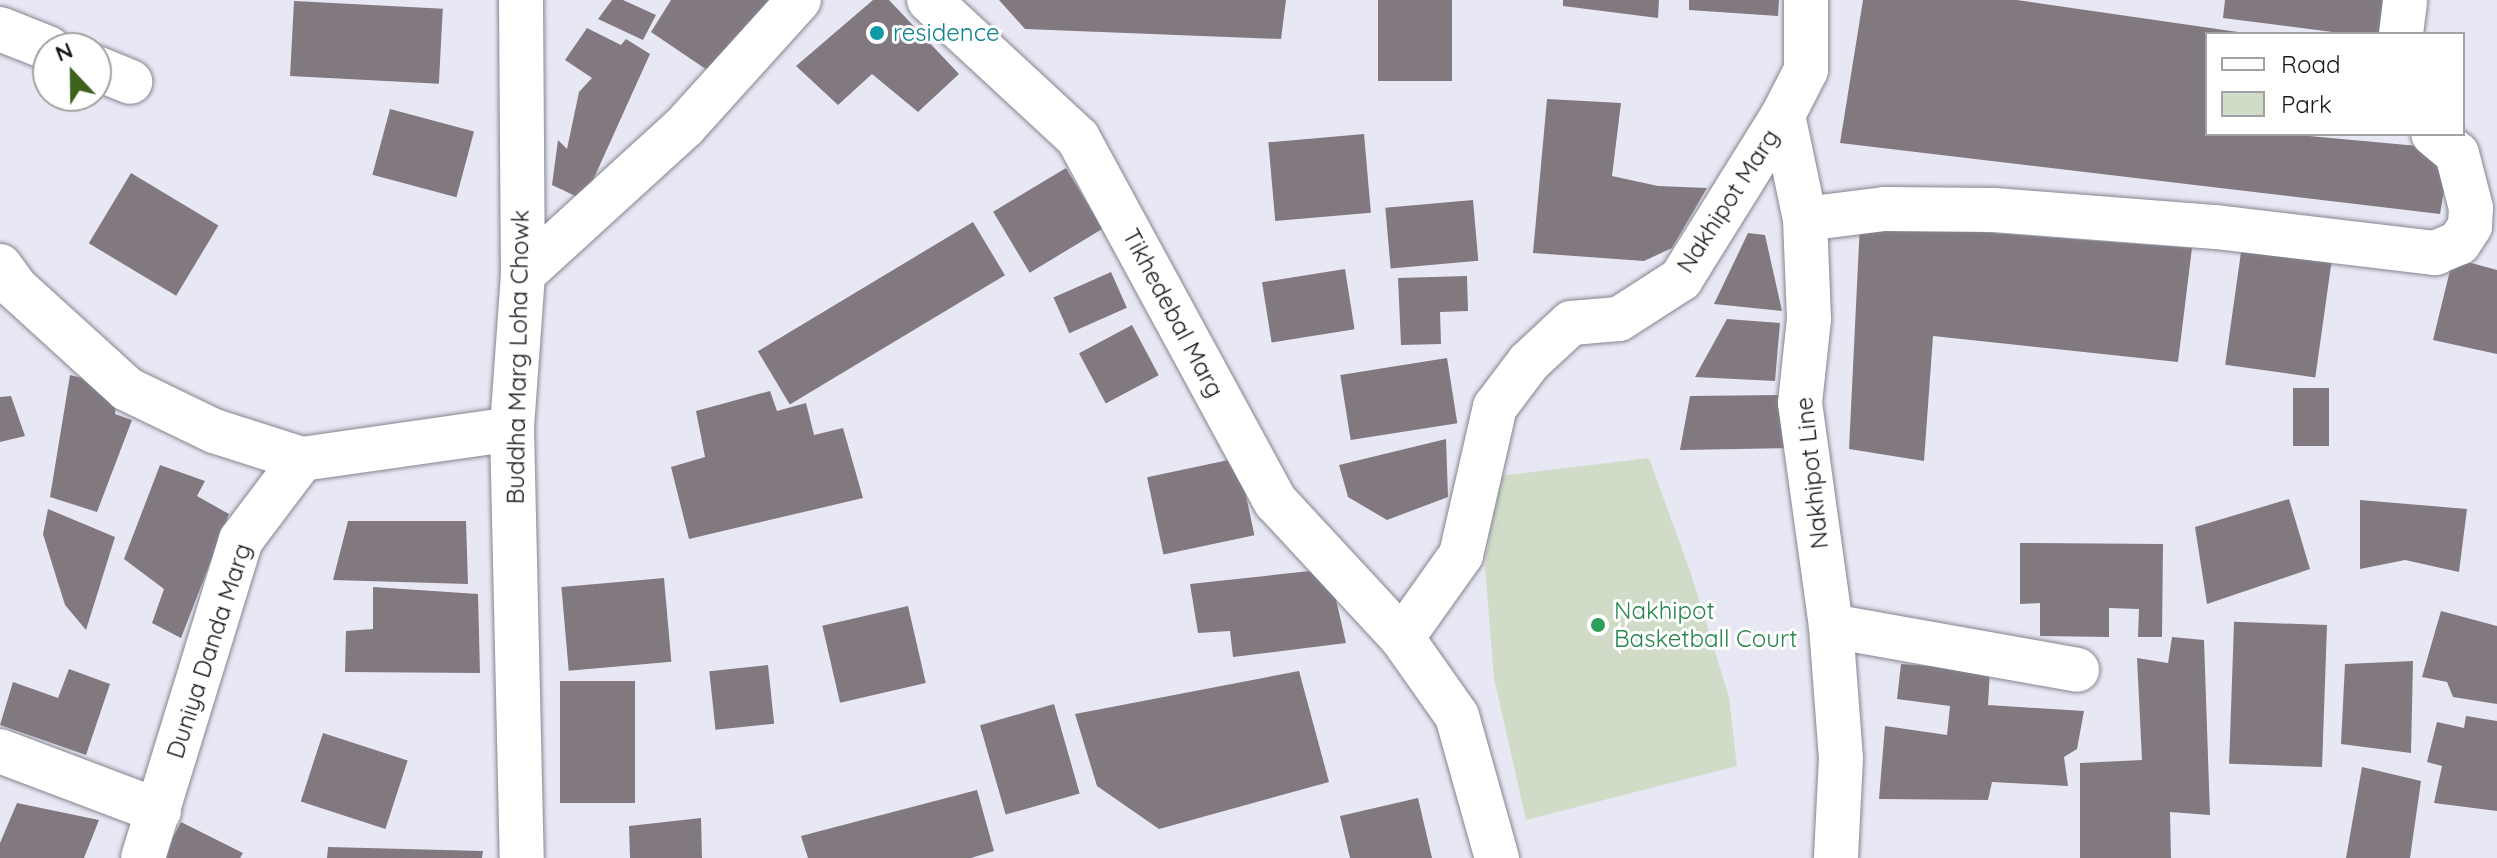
<!DOCTYPE html>
<html>
<head>
<meta charset="utf-8">
<style>
	body { margin:0 }
	#map { position:relative; width:2497px; height:858px; overflow:hidden; background:#e8e8f5; font-family:Quicksand,sans-serif }
	div>[style] { position:absolute }
	[style*='--x'] { left:calc(var(--x)*1px); top:calc(var(--y)*1px); width:calc(var(--w)*1px); rotate:calc(var(--a)*1deg) }
	.green>* { inset:0; background:#d0dcc8 }
	.building>* { inset:0; background:#827880; transform-origin:0 0 }
	.roads { filter:drop-shadow(0 0 2px #858590) drop-shadow(0 0 2px #858590) }
	.minor>* { height:44px; margin:-22px; padding:0 22px; transform-origin:22px; border-radius:22px; background:#fff }
	.dots>* { width:22px; height:22px; translate:-50% -50%; box-sizing:border-box; border:4px solid #fff; border-radius:50% }
	span { translate:-50% -50%; white-space:nowrap; text-align:center; line-height:1.15; -webkit-text-stroke:6px #fff; paint-order:stroke }
	.culture-label { font-size:24px; color:#0d838f }
	.left { translate:0 -50%; text-align:left }
	.street-label { font-size:24px; color:#17171b }
	.leisure-label { font-size:24px; color:#27864d }
	.legend { position:absolute; left:2205px; top:32px; width:260px; height:104px; box-sizing:border-box; background:#fff; border:2px solid #a2a2a4; margin:0; padding:10px 14px; list-style:none; font-size:24px; color:#17171b }
	.legend li { display:flex; align-items:center; gap:16px; height:40px }
	.legend b { width:40px; border:2px solid #a2a2a4 }
	.north { position:absolute; left:32px; top:32px; width:80px; height:80px; box-sizing:border-box; background:#fff; border:2px solid #a2a2a4; border-radius:50%; rotate:338deg; font-size:22px; font-weight:700; line-height:32px; text-align:center; color:#17171b }
	.north::after { content:''; display:block; margin:auto; width:28px; height:36px; background:#3d621c; clip-path:polygon(50% 0,100% 100%,50% 72%,0 100%) }
</style>
</head>
<body>
<div id="map">
	<div class="green">
		<i style="clip-path:polygon(1649px 458px,1690px 571px,1729px 697px,1737px 766px,1526px 820px,1494px 678px,1485px 567px,1498px 476px)"></i>
	</div>
	<div class="building">
		<i style="clip-path:polygon(612px 0,623px 0,656px 15px,643px 40px,598px 19px)"></i>
		<i style="clip-path:polygon(671px 0,772px 0,716px 76px,651px 32px)"></i>
		<i style="clip-path:polygon(873px 0,889px 0,959px 74px,918px 112px,872px 74px,838px 105px,796px 66px)"></i>
		<i style="clip-path:polygon(999px 0,1286px 0,1281px 39px,1025px 29px)"></i>
		<i style="left:1378px;top:0;width:74px;height:81px"></i>
		<i style="clip-path:polygon(1563px 0,1659px 0,1658px 18px,1563px 6px)"></i>
		<i style="clip-path:polygon(1689px 0,1779px 0,1778px 16px,1689px 10px)"></i>
		<i style="clip-path:polygon(1863px 0,2017px 0,2238px 32px,2207px 34px,2207px 134px,2287px 134px,2451px 149px,2440px 214px,1840px 143px)"></i>
		<i style="clip-path:polygon(2225px 0,2398px 0,2396px 34px,2348px 34px,2223px 18px)"></i>
		<i style="left:294px;top:1px;width:149px;height:75px;rotate:3deg"></i>
		<i style="clip-path:polygon(587px 28px,621px 45px,626px 39px,650px 54px,584px 200px,552px 185px,558px 140px,567px 149px,579px 92px,592px 78px,565px 60px)"></i>
		<i style="clip-path:polygon(1547px 99px,1621px 103px,1612px 176px,1658px 186px,1707px 188px,1672px 248px,1644px 261px,1533px 253px)"></i>
		<i style="left:390px;top:109px;width:87px;height:68px;rotate:15deg"></i>
		<i style="left:1364px;top:134px;width:79px;height:96px;rotate:85deg"></i>
		<i style="left:1066px;top:168px;width:71px;height:85px;rotate:59deg"></i>
		<i style="left:131px;top:173px;width:102px;height:82px;rotate:31deg"></i>
		<i style="left:1473px;top:200px;width:61px;height:88px;rotate:85deg"></i>
		<i style="left:973px;top:222px;width:62px;height:251px;rotate:59deg"></i>
		<i style="clip-path:polygon(1860px 223px,2192px 248px,2178px 362px,1933px 336px,1924px 461px,1849px 449px)"></i>
		<i style="clip-path:polygon(1748px 233px,1765px 235px,1782px 311px,1714px 304px)"></i>
		<i style="left:2243px;top:238px;width:91px;height:128px;rotate:8deg"></i>
		<i style="clip-path:polygon(2453px 258px,2497px 270px,2497px 354px,2433px 340px)"></i>
		<i style="left:1345px;top:269px;width:61px;height:84px;rotate:81deg"></i>
		<i style="left:1111px;top:272px;width:39px;height:63px;rotate:66deg"></i>
		<i style="clip-path:polygon(1467px 276px,1468px 311px,1440px 312px,1441px 344px,1401px 345px,1398px 278px)"></i>
		<i style="clip-path:polygon(1727px 319px,1780px 323px,1775px 381px,1695px 377px)"></i>
		<i style="left:1132px;top:325px;width:57px;height:60px;rotate:62deg"></i>
		<i style="left:1447px;top:358px;width:66px;height:108px;rotate:81deg"></i>
		<i style="clip-path:polygon(70px 375px,117px 387px,115px 414px,132px 420px,97px 512px,50px 497px)"></i>
		<i style="left:2293px;top:388px;width:36px;height:58px"></i>
		<i style="clip-path:polygon(770px 391px,777px 411px,806px 403px,814px 435px,843px 428px,863px 498px,689px 539px,671px 467px,705px 457px,696px 411px)"></i>
		<i style="clip-path:polygon(1780px 395px,1791px 448px,1680px 450px,1690px 396px)"></i>
		<i style="clip-path:polygon(11px 396px,25px 436px,0 442px,0 397px)"></i>
		<i style="clip-path:polygon(1446px 439px,1448px 497px,1387px 520px,1348px 497px,1339px 465px)"></i>
		<i style="left:1238px;top:458px;width:79px;height:93px;rotate:78deg"></i>
		<i style="clip-path:polygon(160px 465px,205px 481px,197px 496px,229px 514px,181px 638px,152px 623px,164px 589px,124px 559px)"></i>
		<i style="clip-path:polygon(2289px 499px,2310px 569px,2207px 604px,2195px 527px)"></i>
		<i style="clip-path:polygon(2360px 500px,2467px 509px,2459px 572px,2405px 560px,2360px 569px)"></i>
		<i style="clip-path:polygon(48px 509px,115px 537px,86px 630px,65px 605px,54px 570px,43px 534px)"></i>
		<i style="clip-path:polygon(348px 521px,466px 521px,468px 584px,333px 580px)"></i>
		<i style="clip-path:polygon(2020px 543px,2163px 544px,2162px 637px,2138px 637px,2139px 609px,2109px 608px,2109px 637px,2040px 636px,2040px 603px,2020px 604px)"></i>
		<i style="clip-path:polygon(1329px 569px,1346px 643px,1233px 657px,1230px 631px,1198px 633px,1190px 584px)"></i>
		<i style="left:664px;top:578px;width:84px;height:103px;rotate:85deg"></i>
		<i style="clip-path:polygon(373px 587px,478px 594px,480px 673px,345px 672px,346px 631px,373px 629px)"></i>
		<i style="left:908px;top:606px;width:79px;height:88px;rotate:77deg"></i>
		<i style="clip-path:polygon(2441px 611px,2497px 626px,2497px 704px,2453px 697px,2447px 682px,2422px 677px)"></i>
		<i style="left:2327px;top:625px;width:142px;height:93px;rotate:92deg"></i>
		<i style="clip-path:polygon(2172px 637px,2204px 640px,2210px 815px,2170px 812px,2171px 858px,2080px 858px,2080px 763px,2142px 760px,2137px 658px,2168px 663px)"></i>
		<i style="clip-path:polygon(2413px 661px,2411px 753px,2341px 744px,2345px 664px)"></i>
		<i style="clip-path:polygon(1901px 664px,1990px 670px,1988px 705px,2084px 711px,2077px 749px,2064px 757px,2068px 786px,1992px 782px,1988px 800px,1879px 799px,1885px 726px,1947px 735px,1950px 706px,1897px 699px)"></i>
		<i style="left:768px;top:665px;width:59px;height:59px;rotate:84deg"></i>
		<i style="clip-path:polygon(69px 669px,110px 684px,86px 755px,0 725px,13px 682px,58px 698px)"></i>
		<i style="clip-path:polygon(1299px 671px,1329px 782px,1159px 829px,1097px 786px,1075px 714px)"></i>
		<i style="left:635px;top:681px;width:122px;height:75px;rotate:90deg"></i>
		<i style="left:1054px;top:704px;width:93px;height:77px;rotate:74deg"></i>
		<i style="clip-path:polygon(2466px 716px,2497px 721px,2497px 811px,2434px 803px,2442px 766px,2427px 762px,2437px 722px,2464px 728px)"></i>
		<i style="left:323px;top:733px;width:89px;height:72px;rotate:18deg"></i>
		<i style="clip-path:polygon(2362px 767px,2421px 781px,2410px 858px,2346px 858px)"></i>
		<i style="clip-path:polygon(977px 790px,994px 851px,971px 858px,808px 858px,801px 836px)"></i>
		<i style="clip-path:polygon(1418px 798px,1432px 858px,1350px 858px,1340px 816px)"></i>
		<i style="clip-path:polygon(17px 803px,99px 820px,84px 858px,0 858px,0 843px)"></i>
		<i style="clip-path:polygon(701px 818px,702px 858px,630px 858px,629px 826px)"></i>
		<i style="clip-path:polygon(181px 822px,243px 853px,240px 858px,162px 858px)"></i>
		<i style="clip-path:polygon(328px 847px,483px 851px,482px 858px,327px 858px)"></i>
	</div>
	<div class="roads">
		<div class="minor">
			<i style="--x:521;--y:0;--w:274;--a:89.6"></i>
			<i style="--x:523;--y:274;--w:155;--a:94.1"></i>
			<i style="--x:512;--y:429;--w:429;--a:88.7"></i>
			<i style="--x:929;--y:0;--w:203;--a:42.8"></i>
			<i style="--x:1078;--y:138;--w:414;--a:61.5"></i>
			<i style="--x:1276;--y:502;--w:185;--a:47.2"></i>
			<i style="--x:1402;--y:638;--w:95;--a:54.8"></i>
			<i style="--x:1457;--y:716;--w:148;--a:74.3"></i>
			<i style="--x:1806;--y:0;--w:70;--a:90"></i>
			<i style="--x:1806;--y:70;--w:51;--a:117.1"></i>
			<i style="--x:1783;--y:115;--w:106;--a:78.1"></i>
			<i style="--x:1805;--y:219;--w:100;--a:87.7"></i>
			<i style="--x:1809;--y:319;--w:84;--a:96.1"></i>
			<i style="--x:1800;--y:403;--w:225;--a:82.1"></i>
			<i style="--x:1831;--y:626;--w:132;--a:85.7"></i>
			<i style="--x:1841;--y:758;--w:100;--a:92.9"></i>
			<i style="--x:0;--y:29;--w:52;--a:21.6"></i>
			<i style="--x:2401;--y:34;--w:34;--a:-83"></i>
			<i style="--x:96;--y:68;--w:37;--a:22"></i>
			<i style="--x:1805;--y:219;--w:80;--a:-7.2"></i>
			<i style="--x:1884;--y:209;--w:110;--a:0.5"></i>
			<i style="--x:1994;--y:210;--w:223;--a:4.4"></i>
			<i style="--x:2216;--y:227;--w:221;--a:6.8"></i>
			<i style="--x:2435;--y:253;--w:26;--a:-23"></i>
			<i style="--x:2459;--y:243;--w:20;--a:-57"></i>
			<i style="--x:2470;--y:226;--w:18;--a:-87"></i>
			<i style="--x:2471;--y:208;--w:56;--a:-104.5"></i>
			<i style="--x:2457;--y:154;--w:31;--a:-140"></i>
			<i style="--x:0;--y:266;--w:26;--a:54"></i>
			<i style="--x:15;--y:287;--w:151;--a:42.3"></i>
			<i style="--x:127;--y:389;--w:97;--a:25.8"></i>
			<i style="--x:214;--y:431;--w:92;--a:17.7"></i>
			<i style="--x:302;--y:459;--w:212;--a:-8.1"></i>
			<i style="--x:523;--y:274;--w:219;--a:-42.4"></i>
			<i style="--x:685;--y:126;--w:170;--a:-47.9"></i>
			<i style="--x:1831;--y:626;--w:250;--a:10.1"></i>
			<i style="--x:1402;--y:638;--w:102;--a:-54.6"></i>
			<i style="--x:1461;--y:555;--w:152;--a:-77.1"></i>
			<i style="--x:1495;--y:407;--w:56;--a:-52.9"></i>
			<i style="--x:1529;--y:362;--w:57;--a:-42.9"></i>
			<i style="--x:1571;--y:323;--w:48;--a:-4.8"></i>
			<i style="--x:1619;--y:319;--w:74;--a:-32.8"></i>
			<i style="--x:1681;--y:279;--w:193;--a:-58.1"></i>
			<i style="--x:0;--y:751;--w:170;--a:20.7"></i>
			<i style="--x:143;--y:858;--w:333;--a:-72.9"></i>
			<i style="--x:241;--y:540;--w:101;--a:-53"></i>
		</div>
	</div>
	<div class="dots">
		<i style="left:877px;top:33px;background:#0f9aa8"></i>
		<i style="left:1598px;top:625px;background:#2e9e5b"></i>
	</div>
	<div class="culture-label">
		<span class="left" style="left:893px;top:33px">residence</span>
	</div>
	<div class="street-label">
		<span style="left:1728px;top:201px;rotate:-57deg">Nakhipot Marg</span>
		<span style="left:1173px;top:313px;rotate:62deg">Tikhedebal Marg</span>
		<span style="left:518px;top:357px;rotate:-89deg">Buddha Marg Loha Chowk</span>
		<span style="left:1812px;top:473px;rotate:-96deg">Nakhipot Line</span>
		<span style="left:209px;top:651px;rotate:-72deg">Duniya Danda Marg</span>
	</div>
	<div class="leisure-label">
		<span class="left" style="left:1614px;top:625px">Nakhipot<br>Basketball Court</span>
	</div>
	<ul class="legend">
	<li><b style="height:10px;background:#fff"></b>Road</li>
	<li><b style="height:22px;background:#d0dcc8"></b>Park</li>
	</ul>
	<div class="north">N</div>
</div>
</body>
</html>
